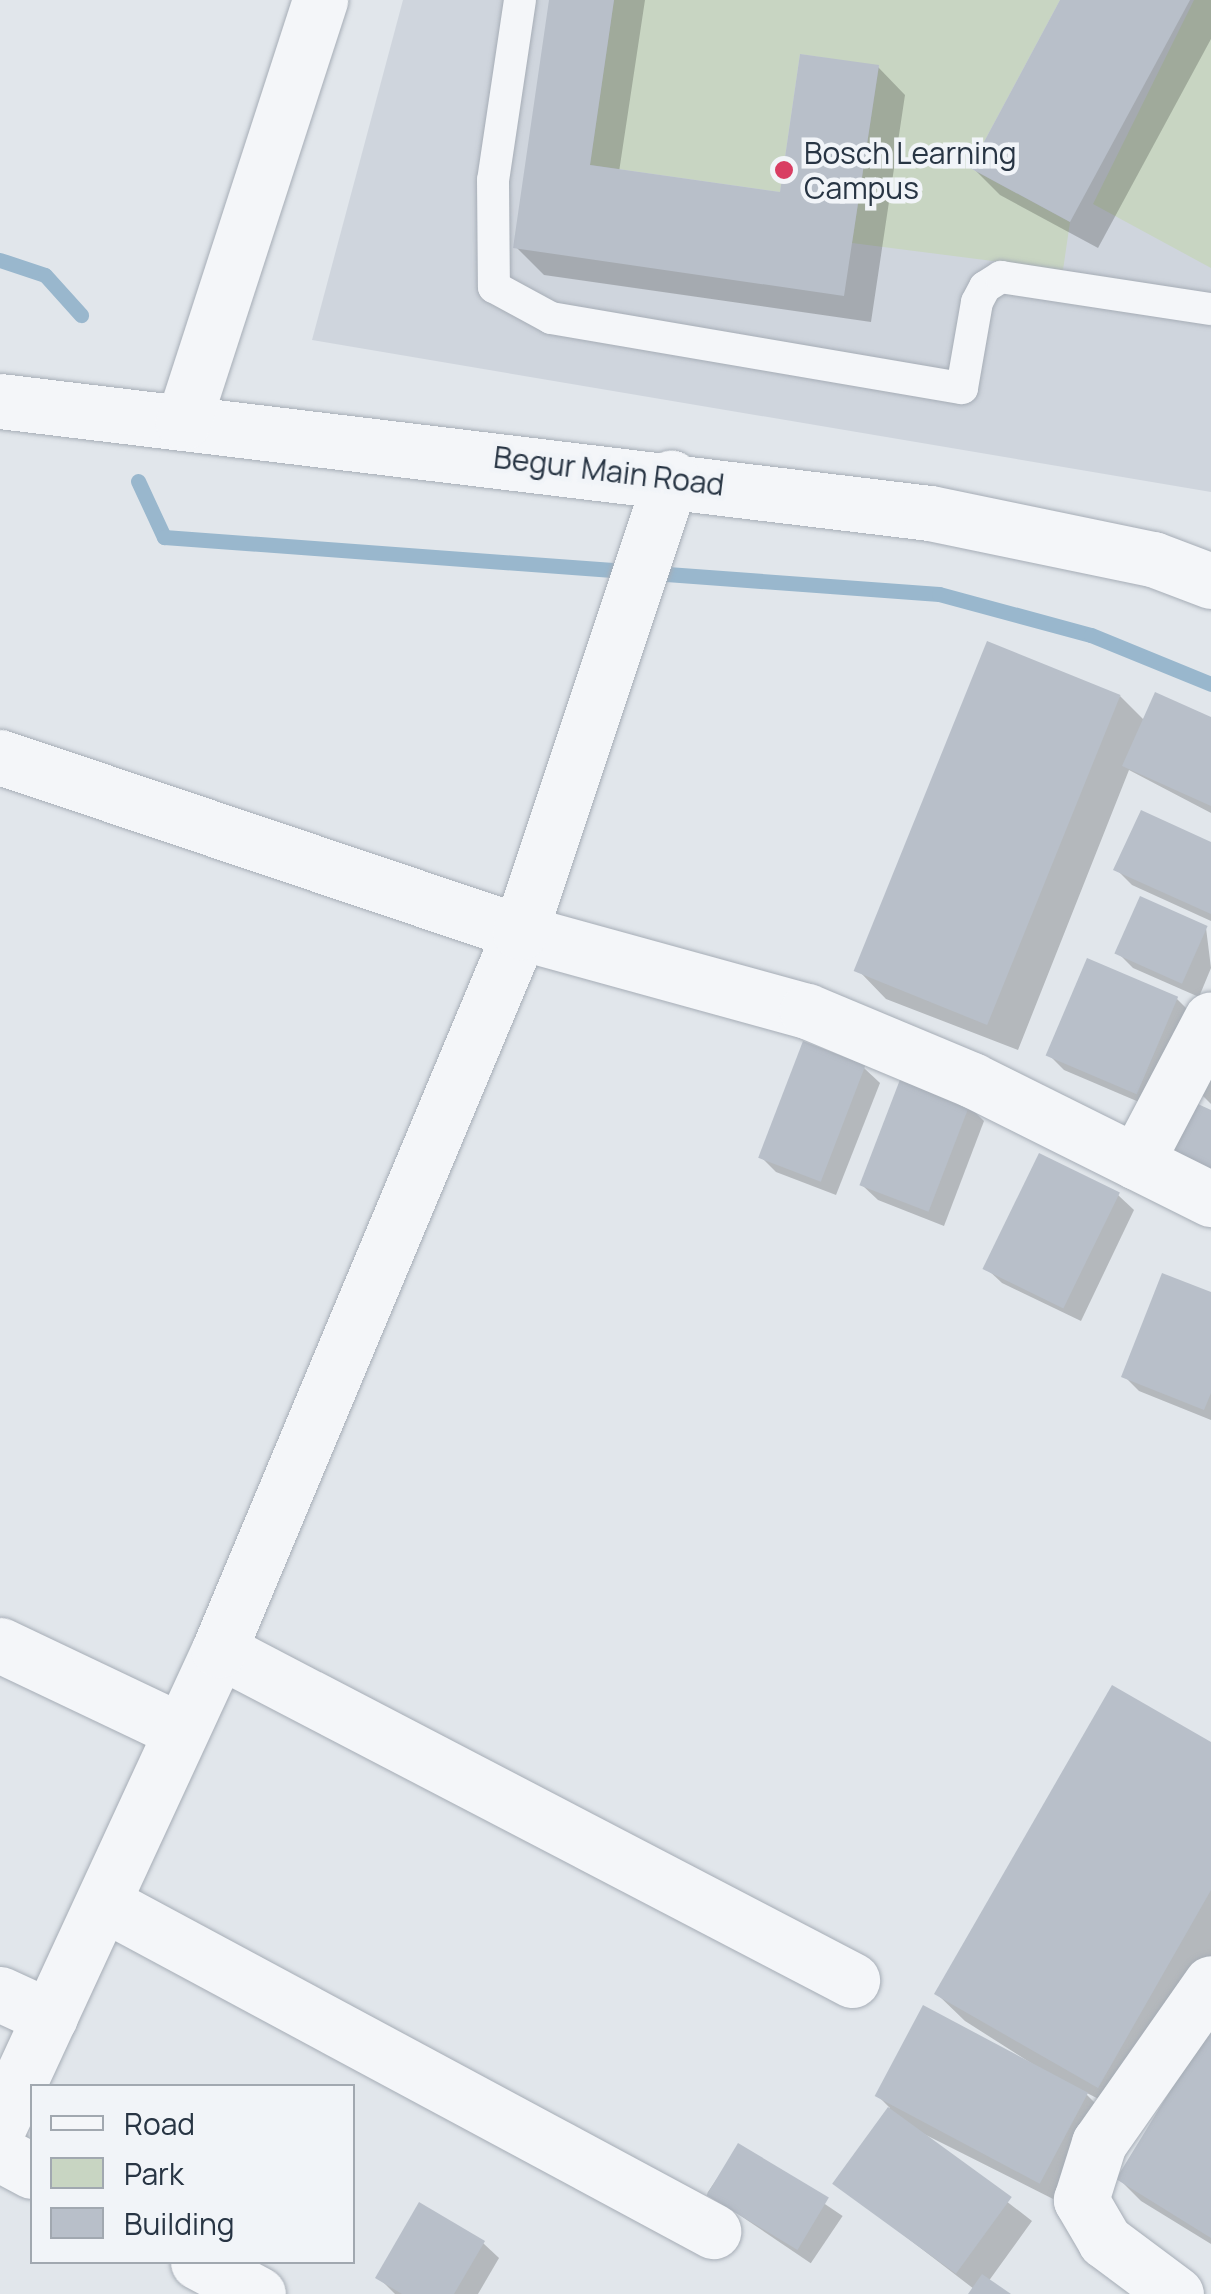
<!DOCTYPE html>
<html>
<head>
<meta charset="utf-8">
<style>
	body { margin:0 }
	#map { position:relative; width:1211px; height:2294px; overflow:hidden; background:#e1e6eb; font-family:Manrope,sans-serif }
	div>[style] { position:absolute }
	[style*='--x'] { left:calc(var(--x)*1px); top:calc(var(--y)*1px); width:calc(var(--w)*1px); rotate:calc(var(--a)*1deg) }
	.built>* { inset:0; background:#cfd5dd }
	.green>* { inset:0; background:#c8d5c2 }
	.shadow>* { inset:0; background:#0003; transform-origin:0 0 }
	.stream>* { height:15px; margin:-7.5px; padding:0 7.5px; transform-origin:7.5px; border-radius:7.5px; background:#99b7cd }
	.building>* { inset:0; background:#b8bfc9; transform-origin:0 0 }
	.roads { filter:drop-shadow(0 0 2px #a6adb6) drop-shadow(0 0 2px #a6adb6) }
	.service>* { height:32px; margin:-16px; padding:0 16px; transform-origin:16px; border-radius:16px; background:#f4f6f9 }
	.minor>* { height:55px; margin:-27.5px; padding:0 27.5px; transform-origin:27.5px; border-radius:27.5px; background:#f4f6f9 }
	.dots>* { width:28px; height:28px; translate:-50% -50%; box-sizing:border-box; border:5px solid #f1f4f8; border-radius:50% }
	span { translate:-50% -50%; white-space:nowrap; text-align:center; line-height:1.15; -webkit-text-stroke:9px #f1f4f8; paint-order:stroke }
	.poi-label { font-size:30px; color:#283544 }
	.left { translate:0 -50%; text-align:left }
	.street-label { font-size:30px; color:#283544 }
	.legend { position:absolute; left:30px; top:2084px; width:325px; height:180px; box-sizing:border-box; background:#f1f4f8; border:2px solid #a1a8b0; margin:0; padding:12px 18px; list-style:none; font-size:30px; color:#283544 }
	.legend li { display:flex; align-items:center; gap:20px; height:50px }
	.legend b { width:50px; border:2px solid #a1a8b0 }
</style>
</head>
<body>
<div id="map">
	<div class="built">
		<i style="clip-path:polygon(403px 0,1211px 0,1211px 492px,312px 340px)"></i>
	</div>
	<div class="green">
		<i style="clip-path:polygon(614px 0,1060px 0,970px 168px,1070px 222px,1063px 270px,852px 243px,879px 66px,800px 54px,780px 192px,590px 165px)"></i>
		<i style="clip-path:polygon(1194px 0,1211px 0,1211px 268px,1093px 204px)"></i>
	</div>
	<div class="shadow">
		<i style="clip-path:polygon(552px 0,645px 0,619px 172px,782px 195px,878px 67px,905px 95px,871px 322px,544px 275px,516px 247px)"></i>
		<i style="clip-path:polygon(1062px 0,1211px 0,1211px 39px,1098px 248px,1000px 195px,973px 168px)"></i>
		<i style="clip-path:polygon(1120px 696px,1145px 721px,1211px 720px,1211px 813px,1129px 770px,1018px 1050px,886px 999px,859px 971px)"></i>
		<i style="clip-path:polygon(1211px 844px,1211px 921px,1132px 885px,1116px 869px)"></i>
		<i style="clip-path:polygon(1206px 928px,1211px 968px,1199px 997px,1133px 968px,1118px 953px)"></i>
		<i style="clip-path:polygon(1177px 999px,1192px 1014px,1153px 1108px,1064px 1070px,1049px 1055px)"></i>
		<i style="clip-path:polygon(1211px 1057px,1211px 1104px,1195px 1088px)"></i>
		<i style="clip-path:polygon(864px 1068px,880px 1083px,836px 1195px,776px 1172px,760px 1156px)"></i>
		<i style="clip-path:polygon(969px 1106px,984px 1121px,944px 1226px,878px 1200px,862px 1185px)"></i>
		<i style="clip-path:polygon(1118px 1195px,1134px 1210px,1081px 1321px,1002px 1283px,986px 1268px)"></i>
		<i style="clip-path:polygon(1211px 1295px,1211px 1420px,1139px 1391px,1124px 1376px)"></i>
		<i style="clip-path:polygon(1211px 1745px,1211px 1965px,1126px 2113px,1083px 2091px,1109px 2117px,1063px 2204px,912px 2128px,1032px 2221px,988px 2282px,1006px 2294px,971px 2294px,974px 2289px,837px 2184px,890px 2108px,878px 2096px,1045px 2072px,965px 2021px,937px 1994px)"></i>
		<i style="clip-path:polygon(1211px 2029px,1211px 2244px,1141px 2201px,1119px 2179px)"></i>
		<i style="left:739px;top:2146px;width:125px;height:57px;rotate:34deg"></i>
		<i style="clip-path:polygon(483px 2243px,499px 2258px,478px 2294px,395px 2294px,378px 2277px)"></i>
	</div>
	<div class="stream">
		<i style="--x:0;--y:260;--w:47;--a:18.4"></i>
		<i style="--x:45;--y:275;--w:54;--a:48"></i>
		<i style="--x:138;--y:481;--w:62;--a:65.1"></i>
		<i style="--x:164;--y:537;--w:777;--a:4.21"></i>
		<i style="--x:939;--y:594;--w:157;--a:15.1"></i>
		<i style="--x:1091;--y:635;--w:130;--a:22.2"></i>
	</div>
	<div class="building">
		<i style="clip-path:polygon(549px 0,614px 0,590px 165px,780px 192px,800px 54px,879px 65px,844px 296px,513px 248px)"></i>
		<i style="clip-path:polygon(1060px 0,1190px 0,1070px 222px,970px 168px)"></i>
		<i style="left:987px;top:641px;width:144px;height:356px;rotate:22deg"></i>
		<i style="clip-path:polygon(1155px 692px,1211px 717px,1211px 806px,1122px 766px)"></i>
		<i style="clip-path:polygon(1141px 810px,1211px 842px,1211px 914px,1113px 870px)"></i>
		<i style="left:1140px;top:896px;width:74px;height:63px;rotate:24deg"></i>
		<i style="left:1087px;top:958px;width:99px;height:106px;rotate:23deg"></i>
		<i style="left:803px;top:1041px;width:67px;height:125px;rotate:21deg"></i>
		<i style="left:901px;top:1077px;width:74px;height:116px;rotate:21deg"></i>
		<i style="clip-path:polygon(1187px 1099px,1211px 1110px,1211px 1176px,1161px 1151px)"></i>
		<i style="left:1039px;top:1153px;width:90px;height:129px;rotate:26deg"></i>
		<i style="clip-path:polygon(1162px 1273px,1211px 1292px,1211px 1393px,1204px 1410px,1121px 1377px)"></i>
		<i style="clip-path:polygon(1112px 1685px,1211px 1742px,1211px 1890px,1098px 2088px,934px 1994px)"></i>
		<i style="left:923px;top:2005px;width:187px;height:103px;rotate:28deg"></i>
		<i style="clip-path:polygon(1211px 2024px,1211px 2238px,1116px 2179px)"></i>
		<i style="left:888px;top:2107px;width:153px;height:95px;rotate:36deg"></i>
		<i style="left:738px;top:2143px;width:106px;height:61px;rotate:31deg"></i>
		<i style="clip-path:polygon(419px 2202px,485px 2241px,454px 2294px,402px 2294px,375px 2278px)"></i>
		<i style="clip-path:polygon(982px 2274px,1011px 2294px,968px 2294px)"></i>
	</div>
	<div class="roads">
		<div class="service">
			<i style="--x:520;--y:0;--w:182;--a:98.5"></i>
			<i style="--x:493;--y:180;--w:107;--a:89.5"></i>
			<i style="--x:494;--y:287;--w:65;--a:28.5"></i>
			<i style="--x:551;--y:318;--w:417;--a:9.7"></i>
			<i style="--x:962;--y:388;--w:87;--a:-80.1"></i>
			<i style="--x:977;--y:302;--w:17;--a:-62"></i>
			<i style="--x:985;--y:287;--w:19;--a:-32"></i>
			<i style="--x:1001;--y:277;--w:212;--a:8.7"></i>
		</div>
		<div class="minor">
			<i style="--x:0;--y:401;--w:937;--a:6.87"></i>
			<i style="--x:930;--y:513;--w:228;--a:11.7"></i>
			<i style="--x:1153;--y:559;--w:62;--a:20.8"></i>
			<i style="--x:183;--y:422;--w:444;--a:-72"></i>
			<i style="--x:0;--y:757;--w:549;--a:18.6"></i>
			<i style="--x:520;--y:932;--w:298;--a:15.4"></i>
			<i style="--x:807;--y:1011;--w:179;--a:22.7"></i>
			<i style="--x:972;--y:1080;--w:267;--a:26.5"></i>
			<i style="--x:1136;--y:1162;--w:161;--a:-62.3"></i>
			<i style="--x:0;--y:1645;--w:200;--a:25.4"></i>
			<i style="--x:219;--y:1650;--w:714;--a:27.53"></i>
			<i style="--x:103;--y:1903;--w:693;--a:28.27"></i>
			<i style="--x:0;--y:1994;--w:55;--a:24.7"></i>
			<i style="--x:0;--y:2124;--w:522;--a:-65.2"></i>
			<i style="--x:219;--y:1650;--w:779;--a:-67.26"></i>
			<i style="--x:520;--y:932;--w:479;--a:-71.6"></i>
			<i style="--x:0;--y:2154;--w:36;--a:28"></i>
			<i style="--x:198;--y:2262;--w:68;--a:28.1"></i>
			<i style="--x:1176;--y:2294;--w:89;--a:-143.3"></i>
			<i style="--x:1105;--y:2241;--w:48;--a:-120.3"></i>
			<i style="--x:1081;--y:2200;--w:60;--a:-72.5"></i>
			<i style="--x:1099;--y:2143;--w:195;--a:-55"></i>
		</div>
	</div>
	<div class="dots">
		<i style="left:784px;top:170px;background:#d93d62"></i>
	</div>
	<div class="poi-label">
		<span class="left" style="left:804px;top:170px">Bosch Learning<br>Campus</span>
	</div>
	<div class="street-label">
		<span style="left:609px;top:471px;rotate:7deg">Begur Main Road</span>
	</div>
	<ul class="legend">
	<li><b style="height:12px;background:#f4f6f9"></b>Road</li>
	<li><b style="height:28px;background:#c8d5c2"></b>Park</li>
	<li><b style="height:28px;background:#b8bfc9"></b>Building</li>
	</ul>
</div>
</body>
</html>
